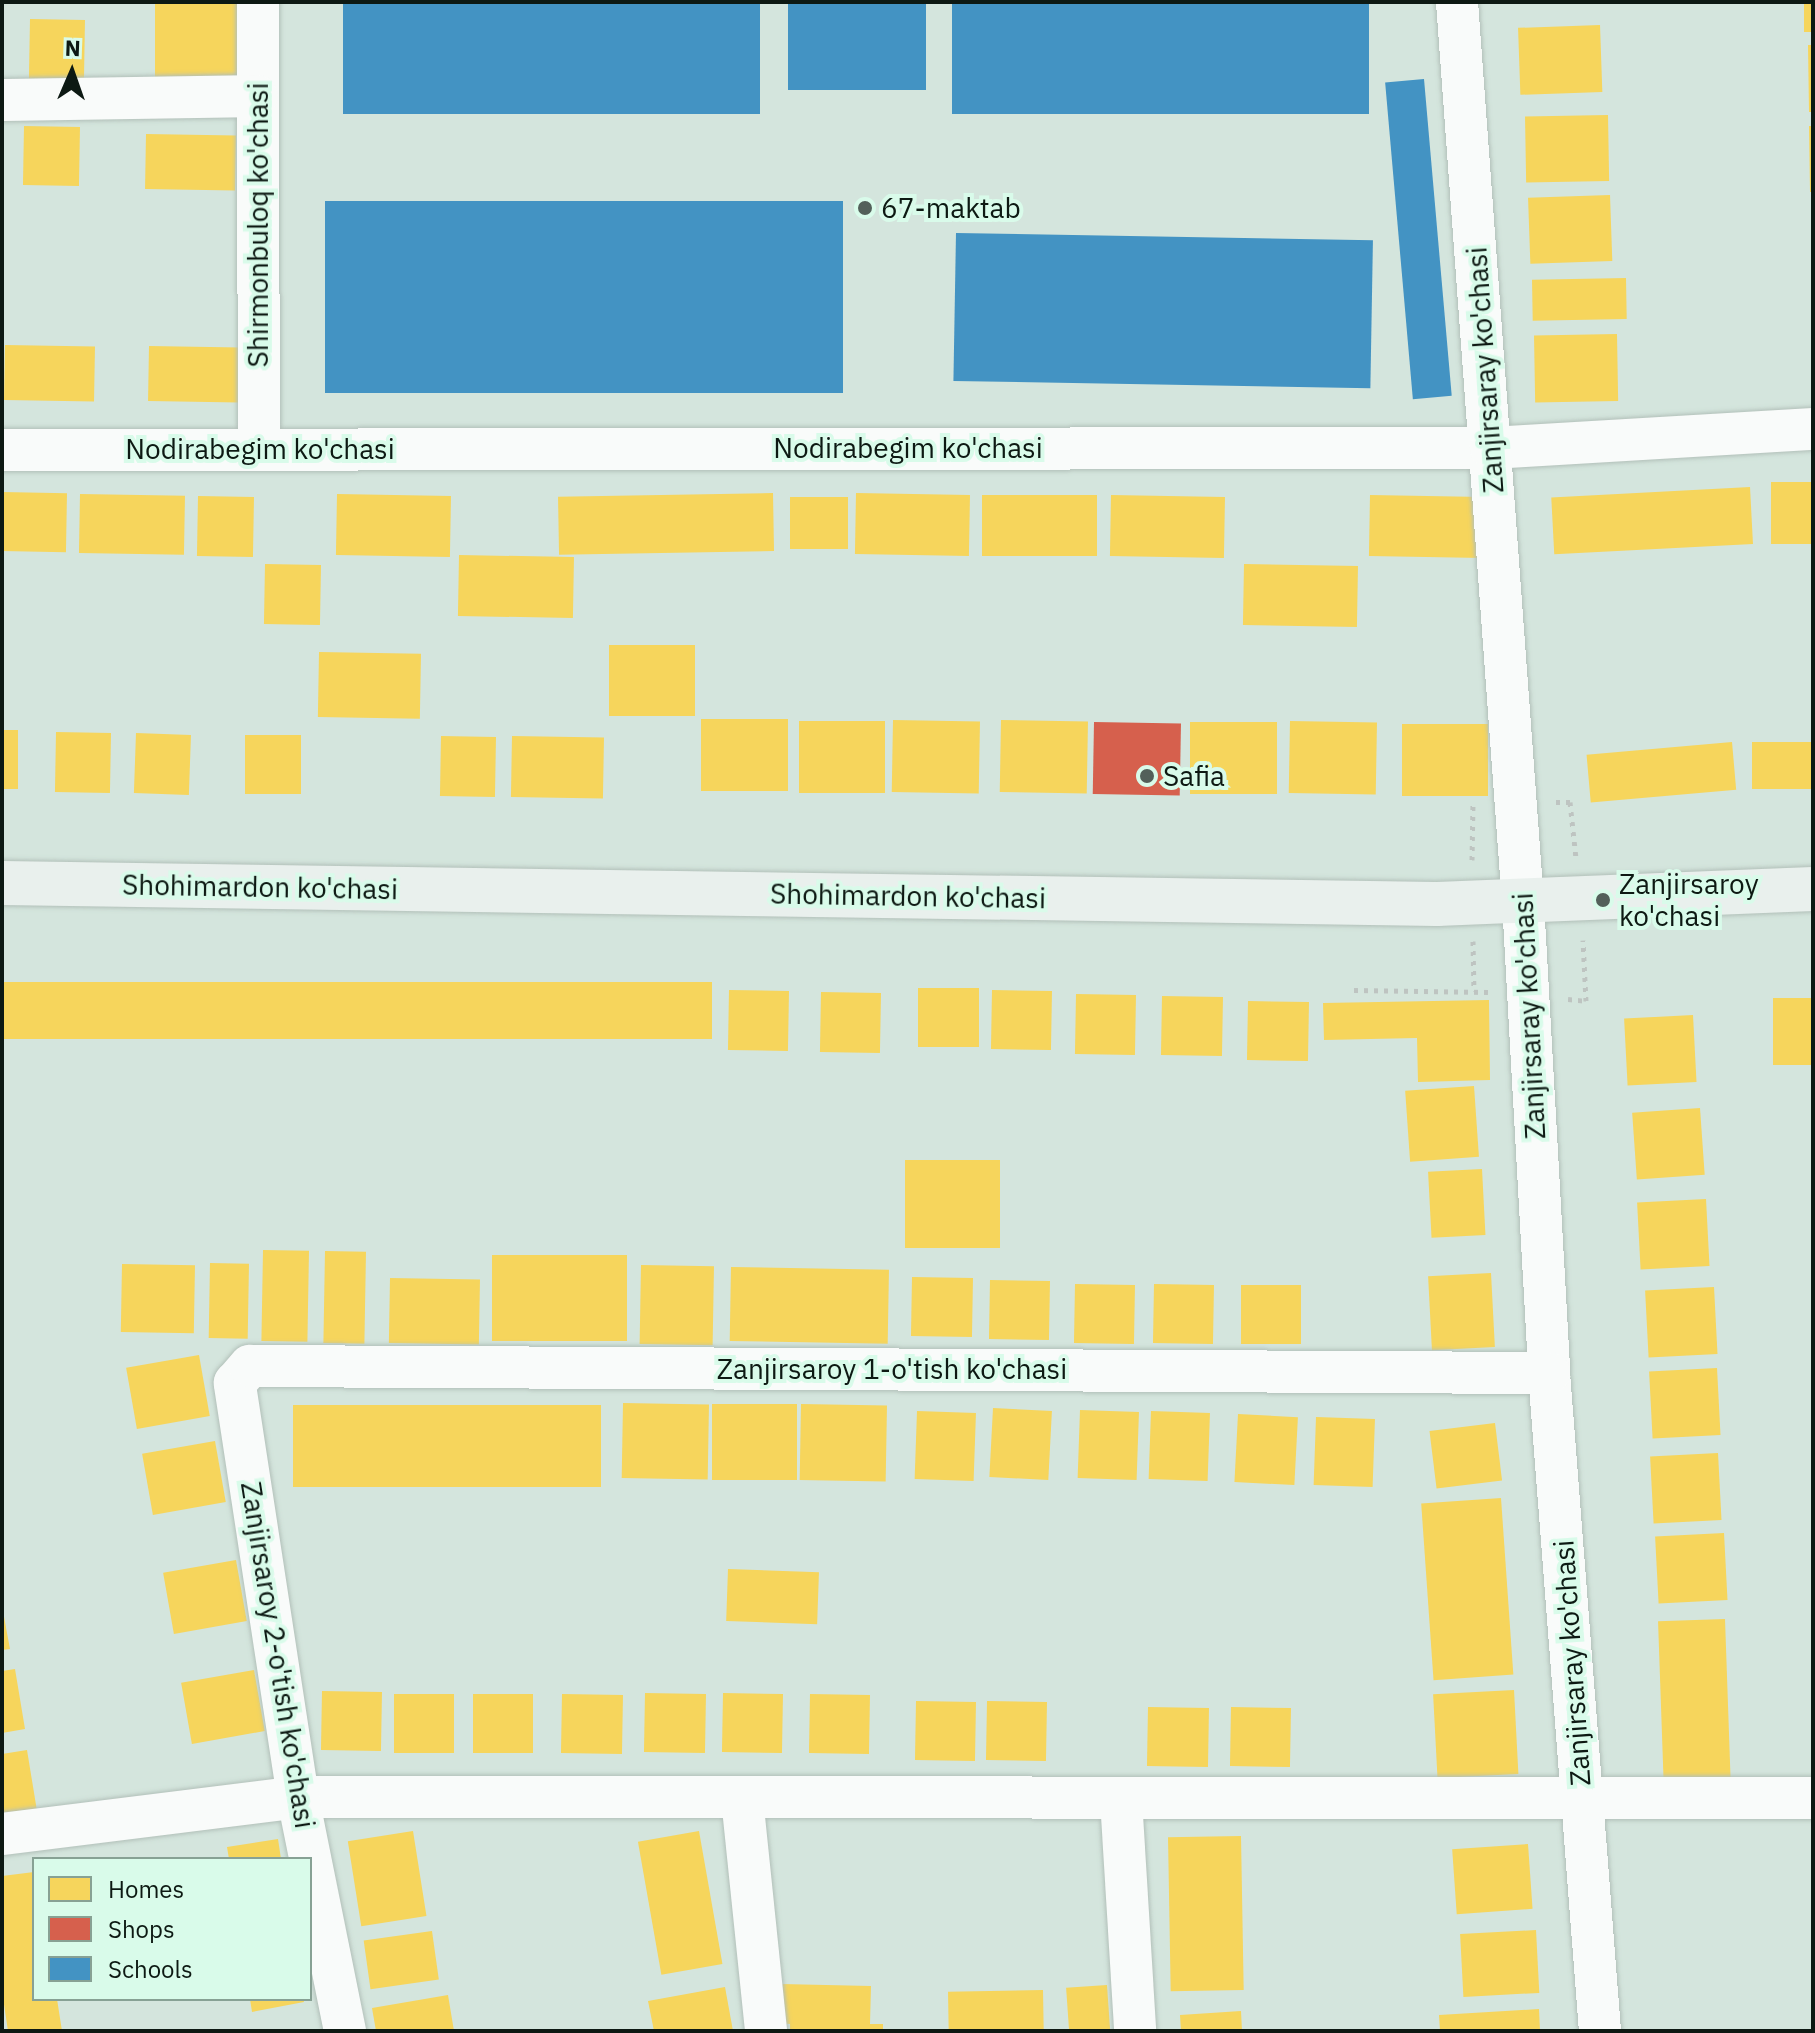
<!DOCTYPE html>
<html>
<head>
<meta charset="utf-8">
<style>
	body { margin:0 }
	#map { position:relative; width:1815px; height:2033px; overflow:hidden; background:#d4e5dd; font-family:"IBM Plex Sans",sans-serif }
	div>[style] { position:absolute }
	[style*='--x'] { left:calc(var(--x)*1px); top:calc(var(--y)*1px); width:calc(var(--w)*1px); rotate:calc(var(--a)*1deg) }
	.homes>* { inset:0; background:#f6d55c; transform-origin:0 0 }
	.shops>* { inset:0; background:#d6604d; transform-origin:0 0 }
	.schools>* { inset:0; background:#4393c3; transform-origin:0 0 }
	.path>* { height:5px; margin-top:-2.5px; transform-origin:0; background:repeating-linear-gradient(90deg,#bec4c1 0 4px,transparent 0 10px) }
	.roads { filter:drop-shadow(0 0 2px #b2c0b9) drop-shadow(0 0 2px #b2c0b9) }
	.minor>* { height:42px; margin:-21px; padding:0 21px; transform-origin:21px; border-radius:21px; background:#f9fbfa }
	.secondary>* { height:44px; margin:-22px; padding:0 22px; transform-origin:22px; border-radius:22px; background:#e9f0ed }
	.dots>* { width:22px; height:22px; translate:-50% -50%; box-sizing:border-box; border:4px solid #d9fbea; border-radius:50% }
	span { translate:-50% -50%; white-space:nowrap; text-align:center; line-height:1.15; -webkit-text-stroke:8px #d9fbea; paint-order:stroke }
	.poi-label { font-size:28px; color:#0d1913 }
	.left { translate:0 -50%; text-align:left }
	.street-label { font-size:28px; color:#0d1913 }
	.frame { position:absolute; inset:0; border:4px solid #0d1913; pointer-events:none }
	.legend { position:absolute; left:32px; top:1857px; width:280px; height:144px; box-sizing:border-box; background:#d9fbea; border:2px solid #87a194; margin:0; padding:10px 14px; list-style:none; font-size:24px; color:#0d1913 }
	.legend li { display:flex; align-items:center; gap:16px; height:40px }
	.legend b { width:40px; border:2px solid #87a194 }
	.north { position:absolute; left:32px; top:32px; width:80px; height:80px; -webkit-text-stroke:6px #d9fbea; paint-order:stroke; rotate:2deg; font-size:22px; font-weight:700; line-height:32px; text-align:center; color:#0d1913 }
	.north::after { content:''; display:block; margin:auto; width:28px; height:36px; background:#0d1913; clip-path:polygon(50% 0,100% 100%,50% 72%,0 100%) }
</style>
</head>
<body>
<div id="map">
	<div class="homes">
		<i style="left:155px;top:2px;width:82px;height:77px"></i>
		<i style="left:1804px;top:2px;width:9px;height:30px"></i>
		<i style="left:30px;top:19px;width:55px;height:60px;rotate:1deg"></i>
		<i style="left:1600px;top:25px;width:67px;height:82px;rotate:88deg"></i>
		<i style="clip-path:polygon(1808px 45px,1813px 45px,1813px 112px,1809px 112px)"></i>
		<i style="left:1608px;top:115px;width:66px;height:83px;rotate:89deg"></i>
		<i style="left:24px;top:126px;width:56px;height:59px;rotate:1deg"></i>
		<i style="clip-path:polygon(1809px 126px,1813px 126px,1813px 192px,1810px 192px)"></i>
		<i style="left:146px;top:134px;width:90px;height:55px;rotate:1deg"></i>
		<i style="left:1610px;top:195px;width:66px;height:82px;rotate:88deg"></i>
		<i style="left:1626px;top:278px;width:41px;height:94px;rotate:89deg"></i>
		<i style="left:1617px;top:334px;width:67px;height:83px;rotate:89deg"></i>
		<i style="left:5px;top:345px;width:90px;height:55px;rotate:1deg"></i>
		<i style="left:149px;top:346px;width:91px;height:55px;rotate:1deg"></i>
		<i style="left:1813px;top:482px;width:62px;height:42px;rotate:90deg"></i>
		<i style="left:1750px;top:487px;width:57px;height:199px;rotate:87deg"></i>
		<i style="left:2px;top:492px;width:65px;height:59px;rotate:1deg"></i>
		<i style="left:773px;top:493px;width:58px;height:215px;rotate:89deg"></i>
		<i style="left:856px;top:493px;width:114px;height:61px;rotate:1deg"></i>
		<i style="left:80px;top:494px;width:105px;height:59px;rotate:1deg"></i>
		<i style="left:337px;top:494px;width:114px;height:61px;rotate:1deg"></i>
		<i style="left:982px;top:495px;width:115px;height:61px"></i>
		<i style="left:1111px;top:495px;width:114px;height:61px;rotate:1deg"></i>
		<i style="left:1370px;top:495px;width:114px;height:61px;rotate:1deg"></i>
		<i style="left:198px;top:496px;width:56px;height:60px;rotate:1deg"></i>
		<i style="left:790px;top:497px;width:58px;height:52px"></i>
		<i style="left:459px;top:555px;width:115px;height:61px;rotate:1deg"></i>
		<i style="left:265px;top:564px;width:56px;height:60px;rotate:1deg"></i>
		<i style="left:1244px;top:564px;width:114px;height:61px;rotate:1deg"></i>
		<i style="left:609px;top:645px;width:86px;height:71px"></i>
		<i style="left:319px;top:652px;width:102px;height:65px;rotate:1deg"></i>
		<i style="left:701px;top:719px;width:87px;height:72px"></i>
		<i style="left:893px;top:720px;width:87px;height:72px;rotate:1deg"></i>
		<i style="left:1001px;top:720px;width:87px;height:72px;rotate:1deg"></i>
		<i style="left:885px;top:721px;width:72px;height:86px;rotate:90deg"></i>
		<i style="left:1290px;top:721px;width:87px;height:72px;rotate:1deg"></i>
		<i style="left:1190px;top:722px;width:87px;height:72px"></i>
		<i style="left:1402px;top:724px;width:86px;height:72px"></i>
		<i style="left:2px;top:730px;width:16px;height:59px"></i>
		<i style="left:56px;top:732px;width:55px;height:60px;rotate:1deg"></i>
		<i style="left:136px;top:733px;width:55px;height:60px;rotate:2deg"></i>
		<i style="left:245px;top:735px;width:56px;height:59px"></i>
		<i style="left:441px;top:736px;width:55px;height:60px;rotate:1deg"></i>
		<i style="left:512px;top:736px;width:92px;height:61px;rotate:1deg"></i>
		<i style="left:1732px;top:742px;width:48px;height:146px;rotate:85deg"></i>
		<i style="left:1813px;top:742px;width:47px;height:61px;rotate:90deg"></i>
		<i style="left:2px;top:982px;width:710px;height:57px"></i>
		<i style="left:918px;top:988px;width:61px;height:59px"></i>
		<i style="left:729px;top:990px;width:60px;height:60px;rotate:1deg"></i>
		<i style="left:992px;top:990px;width:60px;height:59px;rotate:1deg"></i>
		<i style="left:821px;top:992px;width:60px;height:60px;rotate:1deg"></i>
		<i style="left:1076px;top:994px;width:60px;height:60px;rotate:1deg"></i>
		<i style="left:1162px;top:996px;width:61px;height:59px;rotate:1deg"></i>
		<i style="left:1813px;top:998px;width:67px;height:40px;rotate:90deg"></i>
		<i style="clip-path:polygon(1489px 1000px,1490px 1080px,1418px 1082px,1417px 1038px,1324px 1040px,1323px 1003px)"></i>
		<i style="left:1248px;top:1001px;width:61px;height:59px;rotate:1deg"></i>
		<i style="left:1693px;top:1015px;width:67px;height:69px;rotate:87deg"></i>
		<i style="left:1474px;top:1086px;width:71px;height:69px;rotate:86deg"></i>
		<i style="left:1700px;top:1108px;width:67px;height:68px;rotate:86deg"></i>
		<i style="left:1000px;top:1160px;width:88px;height:95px;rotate:90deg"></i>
		<i style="left:1482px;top:1169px;width:66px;height:54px;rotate:87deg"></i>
		<i style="left:1706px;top:1199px;width:67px;height:69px;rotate:87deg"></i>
		<i style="left:263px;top:1250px;width:46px;height:91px;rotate:1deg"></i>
		<i style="left:325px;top:1251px;width:41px;height:92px;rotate:1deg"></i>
		<i style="left:492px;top:1255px;width:135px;height:86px"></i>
		<i style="left:210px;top:1263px;width:39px;height:75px;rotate:1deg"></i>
		<i style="left:122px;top:1264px;width:73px;height:68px;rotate:1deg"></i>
		<i style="left:641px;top:1265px;width:73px;height:79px;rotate:1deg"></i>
		<i style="left:731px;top:1267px;width:158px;height:74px;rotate:1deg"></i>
		<i style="left:1491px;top:1273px;width:74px;height:63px;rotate:87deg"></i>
		<i style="left:912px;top:1277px;width:61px;height:59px;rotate:1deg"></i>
		<i style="left:390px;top:1278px;width:90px;height:65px;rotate:1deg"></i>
		<i style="left:990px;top:1280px;width:60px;height:59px;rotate:1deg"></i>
		<i style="left:1075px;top:1284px;width:60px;height:59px;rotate:1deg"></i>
		<i style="left:1154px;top:1284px;width:60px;height:59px;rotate:1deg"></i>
		<i style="left:1241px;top:1285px;width:60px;height:59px"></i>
		<i style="left:1714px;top:1287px;width:67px;height:69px;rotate:87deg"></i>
		<i style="left:199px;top:1355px;width:62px;height:74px;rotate:80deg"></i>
		<i style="left:1717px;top:1368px;width:67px;height:68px;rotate:87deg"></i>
		<i style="left:623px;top:1403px;width:86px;height:75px;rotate:1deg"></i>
		<i style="left:797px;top:1404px;width:76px;height:85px;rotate:90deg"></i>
		<i style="left:801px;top:1404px;width:86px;height:76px;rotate:1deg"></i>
		<i style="left:293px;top:1405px;width:308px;height:82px"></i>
		<i style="left:993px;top:1408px;width:59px;height:69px;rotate:3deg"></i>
		<i style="left:1080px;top:1410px;width:59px;height:68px;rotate:2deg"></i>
		<i style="left:917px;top:1411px;width:59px;height:68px;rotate:2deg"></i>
		<i style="left:1151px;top:1411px;width:59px;height:68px;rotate:2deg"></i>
		<i style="left:1238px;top:1414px;width:60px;height:68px;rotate:3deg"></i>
		<i style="left:1316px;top:1417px;width:59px;height:68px;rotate:2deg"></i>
		<i style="left:1495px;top:1423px;width:58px;height:66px;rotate:83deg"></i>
		<i style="left:215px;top:1441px;width:62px;height:74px;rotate:80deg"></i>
		<i style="left:1718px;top:1453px;width:67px;height:68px;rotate:87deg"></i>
		<i style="left:1501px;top:1498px;width:177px;height:80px;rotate:86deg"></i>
		<i style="left:1724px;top:1533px;width:67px;height:69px;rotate:87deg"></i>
		<i style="left:236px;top:1560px;width:62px;height:74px;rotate:80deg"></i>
		<i style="left:728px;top:1569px;width:91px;height:52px;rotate:2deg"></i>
		<i style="clip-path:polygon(2px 1606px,10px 1649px,2px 1650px)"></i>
		<i style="left:1725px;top:1619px;width:161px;height:67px;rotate:88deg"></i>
		<i style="clip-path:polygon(15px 1669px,25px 1729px,2px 1733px,2px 1671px)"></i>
		<i style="left:254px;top:1670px;width:62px;height:74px;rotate:80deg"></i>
		<i style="left:1514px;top:1690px;width:84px;height:81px;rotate:87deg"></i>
		<i style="left:322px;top:1691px;width:60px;height:59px;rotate:1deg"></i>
		<i style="left:645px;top:1693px;width:61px;height:59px;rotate:1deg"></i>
		<i style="left:723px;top:1693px;width:60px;height:59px;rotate:1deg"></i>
		<i style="left:394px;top:1694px;width:60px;height:59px"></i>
		<i style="left:473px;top:1694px;width:60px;height:59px"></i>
		<i style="left:562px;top:1694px;width:61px;height:59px;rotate:1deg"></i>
		<i style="left:810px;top:1694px;width:60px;height:59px;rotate:1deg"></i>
		<i style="left:916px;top:1701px;width:60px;height:59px;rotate:1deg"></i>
		<i style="left:987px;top:1701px;width:60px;height:59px;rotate:1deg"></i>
		<i style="left:1148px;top:1707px;width:61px;height:59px;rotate:1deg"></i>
		<i style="left:1231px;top:1707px;width:60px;height:59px;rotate:1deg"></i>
		<i style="clip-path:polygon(27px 1750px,37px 1811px,2px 1816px,2px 1754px)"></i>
		<i style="left:413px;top:1831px;width:86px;height:66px;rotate:81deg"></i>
		<i style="left:699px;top:1831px;width:135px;height:62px;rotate:80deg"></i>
		<i style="left:1241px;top:1836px;width:154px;height:73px;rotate:89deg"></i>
		<i style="clip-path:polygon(278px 1839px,281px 1859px,229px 1859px,227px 1847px)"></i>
		<i style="left:1528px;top:1844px;width:65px;height:76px;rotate:86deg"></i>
		<i style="clip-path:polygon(34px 1872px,34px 1999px,57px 1999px,62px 2031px,8px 2031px,2px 1991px,2px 1876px)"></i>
		<i style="left:1536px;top:1930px;width:63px;height:76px;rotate:87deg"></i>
		<i style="left:432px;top:1931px;width:49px;height:69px;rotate:82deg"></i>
		<i style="clip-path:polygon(781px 1984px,871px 1986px,870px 2024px,883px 2024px,883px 2031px,790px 2031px,790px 2024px,780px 2023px)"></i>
		<i style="left:1107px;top:1985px;width:46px;height:41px;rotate:86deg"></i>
		<i style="clip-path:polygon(725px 1987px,733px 2031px,654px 2031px,648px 2001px)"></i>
		<i style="left:1043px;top:1990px;width:41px;height:95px;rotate:89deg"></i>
		<i style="clip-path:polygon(448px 1995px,454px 2031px,376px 2031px,372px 2008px)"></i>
		<i style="clip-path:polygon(250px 1999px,303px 1999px,304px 2002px,252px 2012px)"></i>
		<i style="clip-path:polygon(1539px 2009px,1540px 2031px,1440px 2031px,1439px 2015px)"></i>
		<i style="clip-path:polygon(1241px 2011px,1242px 2031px,1181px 2031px,1180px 2015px)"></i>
	</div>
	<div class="shops">
		<i style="left:1094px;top:722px;width:87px;height:72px;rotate:1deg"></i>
	</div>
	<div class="schools">
		<i style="left:343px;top:2px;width:417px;height:112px"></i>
		<i style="left:788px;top:2px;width:138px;height:88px"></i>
		<i style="left:952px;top:2px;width:417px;height:112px"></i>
		<i style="left:1424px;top:79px;width:318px;height:39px;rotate:85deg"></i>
		<i style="left:843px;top:201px;width:192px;height:518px;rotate:90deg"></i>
		<i style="left:956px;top:233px;width:417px;height:148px;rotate:1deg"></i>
	</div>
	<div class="path">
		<i style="--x:1556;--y:802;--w:14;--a:0"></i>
		<i style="--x:1570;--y:802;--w:56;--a:83.9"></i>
		<i style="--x:1472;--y:860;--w:56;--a:-89"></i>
		<i style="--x:1473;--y:941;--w:50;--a:88.9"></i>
		<i style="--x:1354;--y:990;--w:134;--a:0.9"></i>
		<i style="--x:1568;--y:999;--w:18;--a:6"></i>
		<i style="--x:1586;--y:1001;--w:61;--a:-92.8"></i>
	</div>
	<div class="roads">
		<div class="minor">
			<i style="--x:258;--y:2;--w:447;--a:89.9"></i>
			<i style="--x:1457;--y:2;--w:902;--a:85.81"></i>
			<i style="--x:1523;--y:902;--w:472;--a:86.8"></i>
			<i style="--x:1549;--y:1373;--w:660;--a:85.57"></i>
			<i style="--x:2;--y:100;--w:255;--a:-0.9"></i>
			<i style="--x:2;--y:450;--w:1489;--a:-0.08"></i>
			<i style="--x:1491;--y:448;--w:323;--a:-3.4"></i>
			<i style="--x:742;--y:1798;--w:234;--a:84.1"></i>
			<i style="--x:1121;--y:1799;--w:232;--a:86.5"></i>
			<i style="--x:2;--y:1834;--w:298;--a:-7.1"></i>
			<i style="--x:298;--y:1797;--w:1515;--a:0.04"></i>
			<i style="--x:345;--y:2031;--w:239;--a:-101.4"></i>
			<i style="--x:298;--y:1797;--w:419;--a:-98.7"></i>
			<i style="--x:235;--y:1383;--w:23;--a:-49"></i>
			<i style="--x:250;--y:1366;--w:1299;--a:0.31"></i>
		</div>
		<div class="secondary">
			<i style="--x:2;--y:883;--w:1435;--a:0.84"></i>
			<i style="--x:1437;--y:904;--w:376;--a:-2.3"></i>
		</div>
	</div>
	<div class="dots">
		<i style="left:865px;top:208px;background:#53605a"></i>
		<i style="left:1147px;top:776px;background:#53605a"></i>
		<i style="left:1603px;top:900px;background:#53605a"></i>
	</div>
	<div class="poi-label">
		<span class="left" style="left:881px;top:208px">67-maktab</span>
		<span class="left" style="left:1163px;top:776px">Safia</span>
		<span class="left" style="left:1619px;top:900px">Zanjirsaroy<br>ko'chasi</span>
	</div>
	<div class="street-label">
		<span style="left:258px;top:225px;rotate:-90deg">Shirmonbuloq ko'chasi</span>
		<span style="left:1485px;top:370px;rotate:-94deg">Zanjirsaray ko'chasi</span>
		<span style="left:908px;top:448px">Nodirabegim ko'chasi</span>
		<span style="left:260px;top:449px">Nodirabegim ko'chasi</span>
		<span style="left:260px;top:887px;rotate:1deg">Shohimardon ko'chasi</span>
		<span style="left:908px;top:896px;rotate:1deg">Shohimardon ko'chasi</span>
		<span style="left:1529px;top:1016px;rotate:-93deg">Zanjirsaray ko'chasi</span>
		<span style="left:892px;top:1369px">Zanjirsaroy 1-o'tish ko'chasi</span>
		<span style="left:278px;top:1655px;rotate:81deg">Zanjirsaroy 2-o'tish ko'chasi</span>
		<span style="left:1572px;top:1663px;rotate:-94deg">Zanjirsaray ko'chasi</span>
	</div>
	<div class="frame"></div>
	<ul class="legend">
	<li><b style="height:22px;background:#f6d55c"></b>Homes</li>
	<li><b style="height:22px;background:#d6604d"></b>Shops</li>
	<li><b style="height:22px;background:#4393c3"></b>Schools</li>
	</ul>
	<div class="north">N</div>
</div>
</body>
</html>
